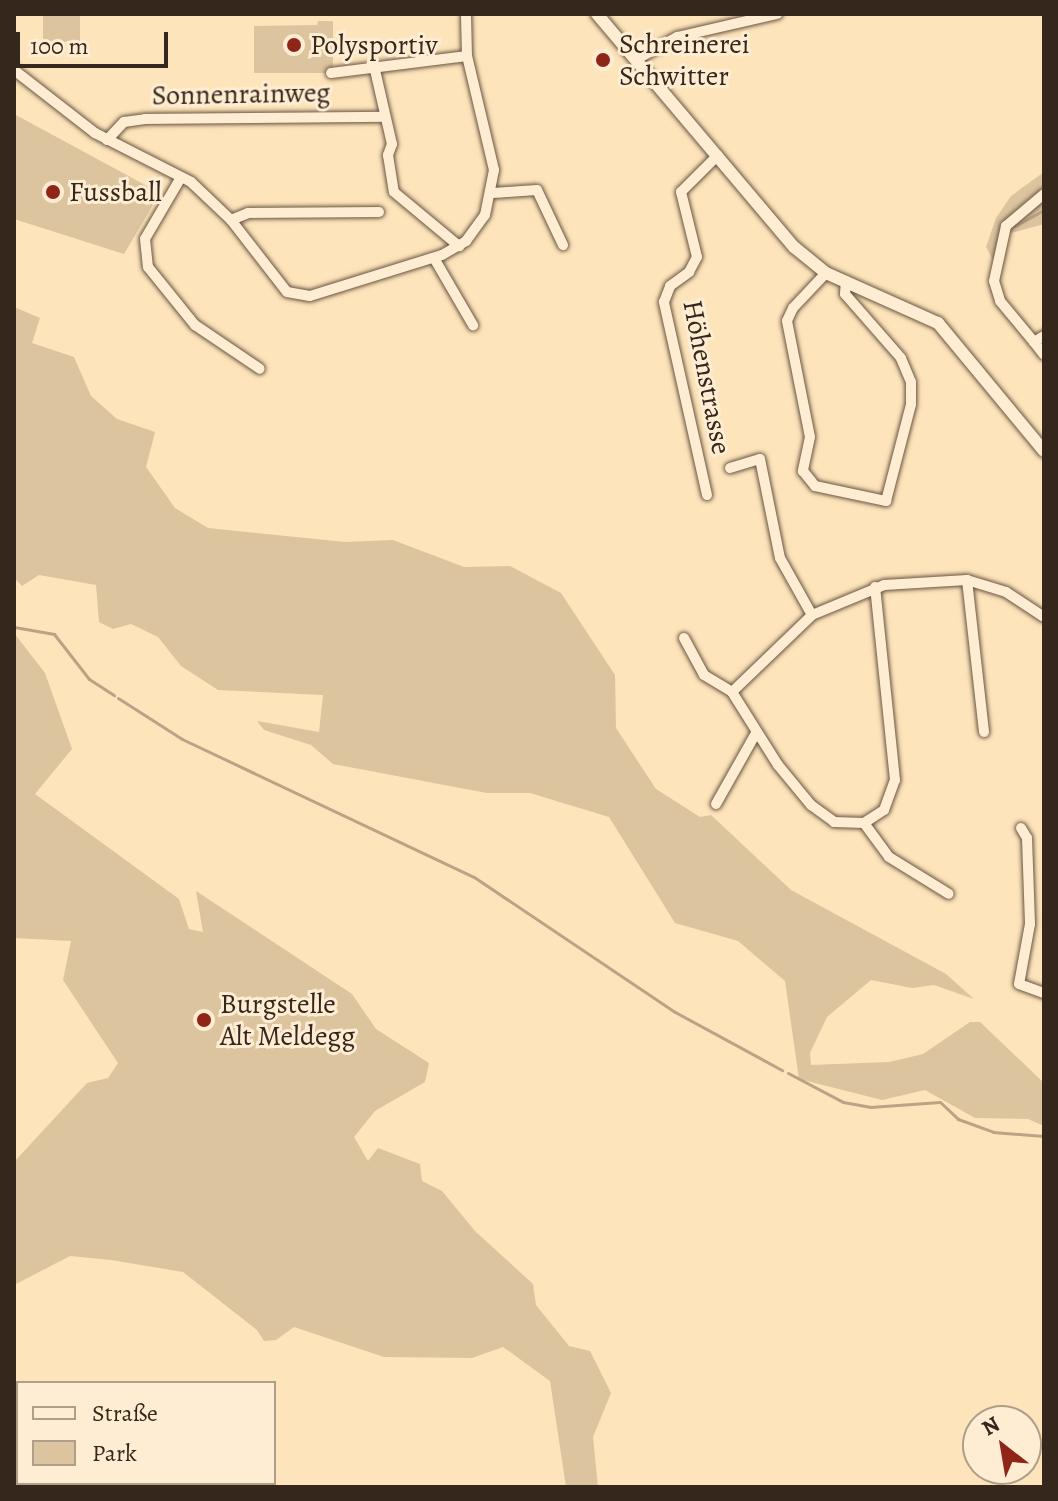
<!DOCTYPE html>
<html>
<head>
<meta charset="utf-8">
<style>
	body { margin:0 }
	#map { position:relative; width:1058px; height:1501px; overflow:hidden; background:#fee4ba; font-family:Alegreya,serif }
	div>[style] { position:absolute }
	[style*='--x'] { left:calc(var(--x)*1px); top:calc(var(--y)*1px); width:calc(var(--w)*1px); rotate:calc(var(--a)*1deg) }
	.green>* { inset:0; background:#dcc49f; transform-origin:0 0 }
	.stream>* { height:3px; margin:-1.5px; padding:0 1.5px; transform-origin:1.5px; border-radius:1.5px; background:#baa485 }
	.roads { filter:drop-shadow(0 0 2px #685644) drop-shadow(0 0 2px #685644) }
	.minor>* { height:10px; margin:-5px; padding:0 5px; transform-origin:5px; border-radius:5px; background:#feedd2 }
	.tertiary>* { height:12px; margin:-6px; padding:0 6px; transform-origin:6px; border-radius:6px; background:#feedd2 }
	.dots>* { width:22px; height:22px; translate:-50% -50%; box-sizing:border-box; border:4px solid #feedd2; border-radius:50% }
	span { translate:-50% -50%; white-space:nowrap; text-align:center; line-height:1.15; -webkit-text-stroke:6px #feedd2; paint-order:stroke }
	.poi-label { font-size:28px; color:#36271d }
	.left { translate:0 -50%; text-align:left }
	.street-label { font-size:28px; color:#36271d }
	.frame { position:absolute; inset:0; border:16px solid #36271d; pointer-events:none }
	.legend { position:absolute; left:16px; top:1381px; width:260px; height:104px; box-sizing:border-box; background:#feedd2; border:2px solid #ae9e8a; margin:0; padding:10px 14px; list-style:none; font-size:24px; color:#36271d }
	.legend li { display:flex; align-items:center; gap:16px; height:40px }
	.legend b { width:40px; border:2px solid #ae9e8a }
	.north { position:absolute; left:962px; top:1405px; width:80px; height:80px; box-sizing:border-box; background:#feedd2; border:2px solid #ae9e8a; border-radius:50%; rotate:329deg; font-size:22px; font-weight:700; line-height:32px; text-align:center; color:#36271d }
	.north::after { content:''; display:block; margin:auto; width:28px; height:36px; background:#8f2418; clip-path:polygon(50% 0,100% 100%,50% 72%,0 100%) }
	.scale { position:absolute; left:16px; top:32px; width:152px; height:36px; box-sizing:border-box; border:4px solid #36271d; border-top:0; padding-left:10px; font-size:24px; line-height:28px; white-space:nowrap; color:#36271d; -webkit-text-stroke:6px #feedd2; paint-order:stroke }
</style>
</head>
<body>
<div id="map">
	<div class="green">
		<i style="left:43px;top:14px;width:37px;height:28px"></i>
		<i style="clip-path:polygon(318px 21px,333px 21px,333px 73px,254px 73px,254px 26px,317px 25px)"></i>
		<i style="clip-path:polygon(14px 114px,160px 193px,124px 254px,14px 219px)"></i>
		<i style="clip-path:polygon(1044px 172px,1044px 224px,1000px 236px,993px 260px,986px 247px,996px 218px,1011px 196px)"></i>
		<i style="clip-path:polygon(14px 307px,40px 318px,32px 343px,74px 357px,91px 396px,117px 419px,155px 432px,146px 467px,175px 508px,208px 528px,345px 542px,393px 540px,464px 567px,510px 566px,561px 593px,615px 675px,616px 728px,656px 789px,700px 817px,711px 815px,791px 890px,946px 974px,974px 999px,934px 985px,912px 988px,871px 980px,827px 1017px,810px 1053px,811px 1065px,889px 1062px,923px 1054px,970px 1022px,980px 1022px,1044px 1083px,1044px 1126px,1028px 1119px,975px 1118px,925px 1090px,882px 1100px,799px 1079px,785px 981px,738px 941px,675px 923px,609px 817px,530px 793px,487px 793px,333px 764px,311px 745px,264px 730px,257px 721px,319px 732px,323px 695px,218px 690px,181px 666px,158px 637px,131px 624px,113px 629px,99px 622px,96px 585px,39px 575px,22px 586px,14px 578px)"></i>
		<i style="clip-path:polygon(14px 633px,45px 673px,72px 749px,35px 794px,179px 899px,189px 929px,203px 932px,196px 891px,352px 994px,376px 1029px,429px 1063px,425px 1082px,375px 1111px,354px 1137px,368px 1161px,378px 1148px,420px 1164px,422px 1181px,442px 1191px,475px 1231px,533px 1284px,536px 1305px,569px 1346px,590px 1351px,611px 1393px,593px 1437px,598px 1487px,566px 1487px,550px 1381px,503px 1347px,472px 1358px,384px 1357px,294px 1327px,276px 1340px,264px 1341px,257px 1330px,183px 1272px,111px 1260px,70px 1256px,14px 1285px,14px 1162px,87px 1083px,108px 1078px,118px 1063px,63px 980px,71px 941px,14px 938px)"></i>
	</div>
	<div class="stream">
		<i style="--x:1015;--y:226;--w:33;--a:-29"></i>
		<i style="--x:14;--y:627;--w:41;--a:9.9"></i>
		<i style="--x:54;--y:634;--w:57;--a:52.1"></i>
		<i style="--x:89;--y:679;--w:30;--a:33"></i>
		<i style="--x:118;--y:698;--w:76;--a:32.6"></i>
		<i style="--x:182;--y:739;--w:323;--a:25.3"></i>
		<i style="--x:474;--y:877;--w:242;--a:33.9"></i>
		<i style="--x:675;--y:1012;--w:122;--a:28.5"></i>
		<i style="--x:788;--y:1073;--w:62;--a:27.8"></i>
		<i style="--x:843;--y:1102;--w:27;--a:10"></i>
		<i style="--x:870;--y:1107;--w:70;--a:-4.1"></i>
		<i style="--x:940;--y:1102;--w:25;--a:43"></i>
		<i style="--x:958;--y:1119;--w:37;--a:20"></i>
		<i style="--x:993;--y:1132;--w:51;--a:4.5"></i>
	</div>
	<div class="roads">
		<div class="minor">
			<i style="--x:637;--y:59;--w:46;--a:-28.8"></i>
			<i style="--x:677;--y:37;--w:103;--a:-13"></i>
			<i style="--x:14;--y:70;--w:103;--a:37.9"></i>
			<i style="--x:95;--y:133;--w:108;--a:27"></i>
			<i style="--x:191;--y:182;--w:55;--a:43.5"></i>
			<i style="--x:231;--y:220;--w:91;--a:52.1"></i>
			<i style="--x:287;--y:292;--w:23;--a:10"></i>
			<i style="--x:310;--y:296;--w:138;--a:-17.3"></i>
			<i style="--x:442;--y:255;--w:28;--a:-30"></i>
			<i style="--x:466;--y:241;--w:32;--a:-54"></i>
			<i style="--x:485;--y:215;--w:46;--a:-78.7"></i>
			<i style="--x:494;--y:170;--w:117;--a:-103.3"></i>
			<i style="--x:467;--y:56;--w:42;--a:-91.4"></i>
			<i style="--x:375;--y:70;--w:76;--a:77.1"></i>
			<i style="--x:392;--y:144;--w:12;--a:110"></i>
			<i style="--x:388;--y:155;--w:37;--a:81"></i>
			<i style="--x:394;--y:192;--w:85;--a:39.7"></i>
			<i style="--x:331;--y:73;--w:137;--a:-7.1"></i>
			<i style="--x:107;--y:140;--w:25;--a:-47"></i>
			<i style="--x:124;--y:122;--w:21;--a:-8"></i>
			<i style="--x:145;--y:119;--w:240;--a:-0.5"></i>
			<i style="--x:180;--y:179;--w:69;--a:120.3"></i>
			<i style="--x:145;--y:239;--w:28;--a:84"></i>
			<i style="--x:148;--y:267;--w:75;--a:51"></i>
			<i style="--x:195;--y:325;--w:78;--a:34.1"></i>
			<i style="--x:493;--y:193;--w:44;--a:-3.9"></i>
			<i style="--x:537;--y:190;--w:61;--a:64.7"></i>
			<i style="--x:1044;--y:194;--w:50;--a:139.9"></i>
			<i style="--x:1006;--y:226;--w:56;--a:102.3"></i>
			<i style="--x:994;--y:281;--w:21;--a:73"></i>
			<i style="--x:1000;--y:301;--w:53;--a:50.3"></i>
			<i style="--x:1034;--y:342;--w:12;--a:-31"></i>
			<i style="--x:231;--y:220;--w:18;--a:-22"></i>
			<i style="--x:248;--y:213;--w:131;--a:-0.4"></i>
			<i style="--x:434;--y:258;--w:78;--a:59.8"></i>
			<i style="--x:826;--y:273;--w:48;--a:133.3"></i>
			<i style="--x:793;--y:308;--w:14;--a:115"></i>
			<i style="--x:787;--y:321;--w:118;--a:78.8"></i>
			<i style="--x:810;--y:437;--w:35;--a:102"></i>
			<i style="--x:803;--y:471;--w:19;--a:51"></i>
			<i style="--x:815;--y:486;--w:73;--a:11.9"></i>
			<i style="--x:886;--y:501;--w:100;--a:-75.5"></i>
			<i style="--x:911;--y:404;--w:22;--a:-90"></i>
			<i style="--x:911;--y:382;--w:26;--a:-113"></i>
			<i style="--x:901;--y:358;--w:85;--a:-131.2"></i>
			<i style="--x:845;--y:294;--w:13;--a:-86"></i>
			<i style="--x:1034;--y:342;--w:16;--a:52"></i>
			<i style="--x:730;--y:468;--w:31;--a:-17"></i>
			<i style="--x:760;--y:459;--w:101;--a:78.6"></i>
			<i style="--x:780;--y:558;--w:65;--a:60.7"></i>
			<i style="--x:707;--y:495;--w:198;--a:-102.6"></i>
			<i style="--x:664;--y:302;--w:17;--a:-69"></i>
			<i style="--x:670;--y:286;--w:24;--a:-36"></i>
			<i style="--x:689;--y:272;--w:17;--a:-62"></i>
			<i style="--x:697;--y:257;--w:67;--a:-103.8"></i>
			<i style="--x:681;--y:192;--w:52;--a:-45"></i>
			<i style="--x:967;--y:580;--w:153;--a:83.6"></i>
			<i style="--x:684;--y:638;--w:42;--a:61.6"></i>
			<i style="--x:704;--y:675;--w:33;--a:31"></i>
			<i style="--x:732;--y:692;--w:86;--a:57.8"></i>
			<i style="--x:778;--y:765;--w:52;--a:50.5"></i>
			<i style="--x:811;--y:805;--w:29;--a:36"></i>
			<i style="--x:834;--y:822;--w:30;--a:2"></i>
			<i style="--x:864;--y:823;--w:24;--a:-33"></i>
			<i style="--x:884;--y:810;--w:32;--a:-70"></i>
			<i style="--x:895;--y:780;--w:194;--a:-95.9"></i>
			<i style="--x:732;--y:692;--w:111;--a:-43.9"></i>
			<i style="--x:812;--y:615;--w:78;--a:-22.6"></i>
			<i style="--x:884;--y:585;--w:83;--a:-3.4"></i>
			<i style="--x:967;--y:580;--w:41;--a:17.1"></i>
			<i style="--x:1006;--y:592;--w:45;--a:33.3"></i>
			<i style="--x:716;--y:804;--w:81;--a:-60.6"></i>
			<i style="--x:864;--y:823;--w:42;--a:53.7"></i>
			<i style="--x:889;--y:857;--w:70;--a:31.7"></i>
			<i style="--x:1021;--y:828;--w:12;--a:59"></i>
			<i style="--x:1027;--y:838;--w:86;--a:88"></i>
			<i style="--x:1030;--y:924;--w:61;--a:100.4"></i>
			<i style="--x:1019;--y:984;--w:27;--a:20"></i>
		</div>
		<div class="tertiary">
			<i style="--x:597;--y:14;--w:305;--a:49.8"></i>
			<i style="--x:794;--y:247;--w:41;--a:39.1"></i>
			<i style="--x:826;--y:273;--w:123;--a:24.1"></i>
			<i style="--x:938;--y:323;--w:166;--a:50.4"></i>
		</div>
	</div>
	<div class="dots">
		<i style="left:294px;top:45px;background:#8f2418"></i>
		<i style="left:603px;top:60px;background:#8f2418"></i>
		<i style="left:53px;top:192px;background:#8f2418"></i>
		<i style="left:204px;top:1020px;background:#8f2418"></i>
	</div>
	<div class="poi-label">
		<span class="left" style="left:619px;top:60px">Schreinerei<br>Schwitter</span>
		<span class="left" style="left:310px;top:45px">Polysportiv</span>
		<span class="left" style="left:69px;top:192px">Fussball</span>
		<span class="left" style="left:220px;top:1020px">Burgstelle<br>Alt Meldegg</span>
	</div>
	<div class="street-label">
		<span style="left:241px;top:94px;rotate:-1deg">Sonnenrainweg</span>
		<span style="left:707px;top:377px;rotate:79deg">Höhenstrasse</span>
	</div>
	<div class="frame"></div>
	<ul class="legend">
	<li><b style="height:10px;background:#feedd2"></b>Straße</li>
	<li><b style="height:22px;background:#dcc49f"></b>Park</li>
	</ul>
	<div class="north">N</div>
	<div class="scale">100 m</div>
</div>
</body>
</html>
